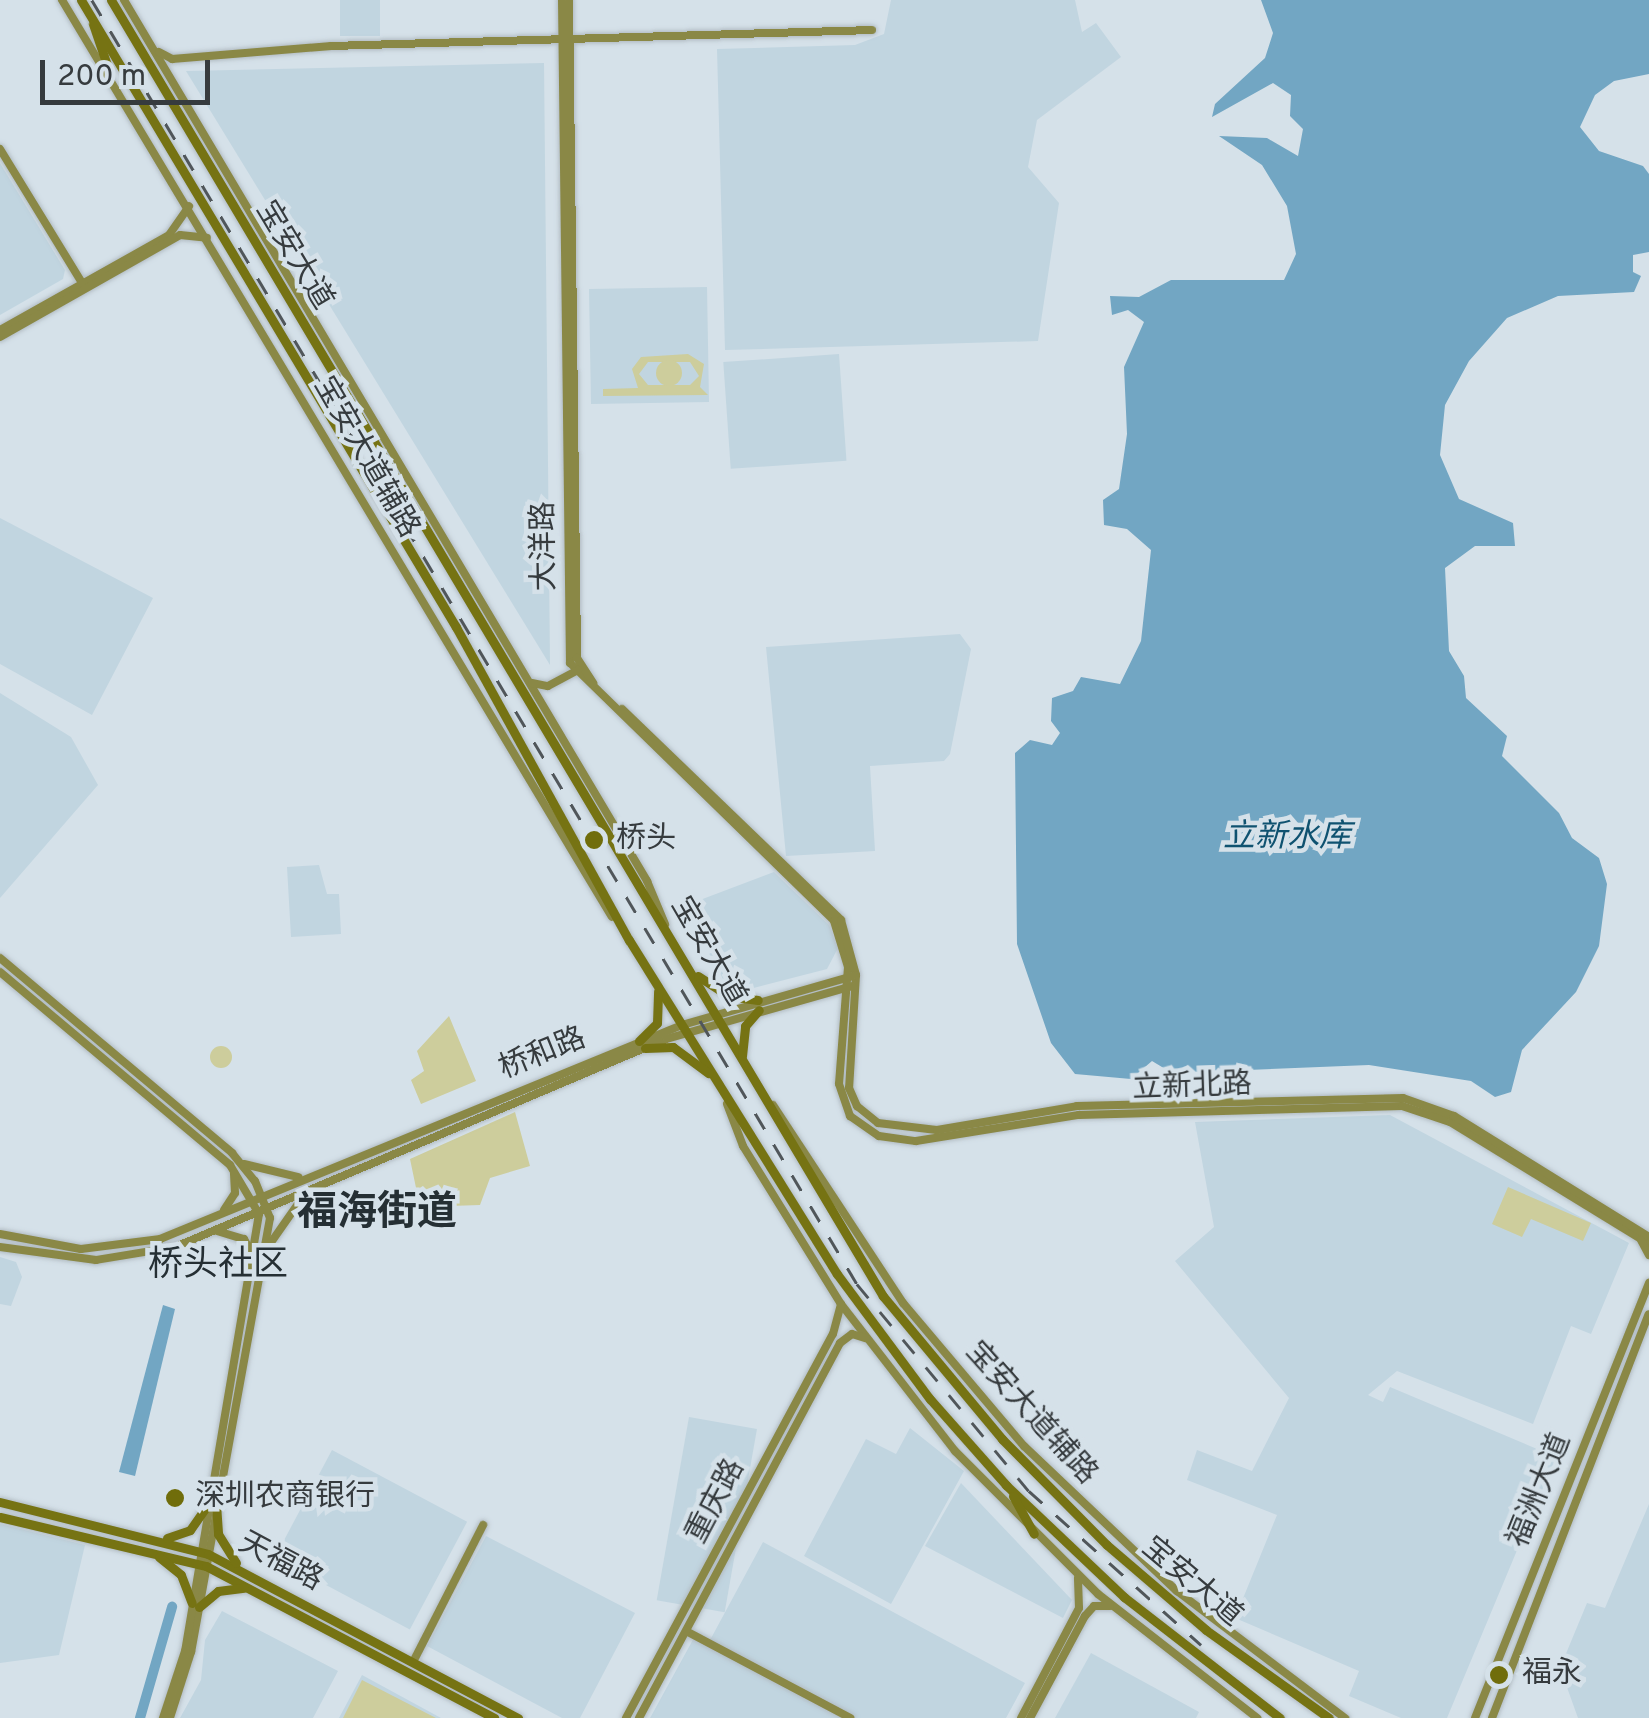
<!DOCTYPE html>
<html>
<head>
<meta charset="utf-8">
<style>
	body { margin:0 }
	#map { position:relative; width:1649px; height:1718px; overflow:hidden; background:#d5e1e9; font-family:Overpass,"Noto Sans SC",sans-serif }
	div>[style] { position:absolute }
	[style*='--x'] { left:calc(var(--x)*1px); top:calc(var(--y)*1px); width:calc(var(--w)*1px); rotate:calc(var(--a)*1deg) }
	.built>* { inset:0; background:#c1d5e0; transform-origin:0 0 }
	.green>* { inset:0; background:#cdcd9c }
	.round { border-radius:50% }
	.water>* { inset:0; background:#72a6c3 }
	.river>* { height:10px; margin:-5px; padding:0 5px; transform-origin:5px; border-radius:5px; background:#72a6c3 }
	.roads { filter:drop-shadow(0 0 2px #b2bcc3) drop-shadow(0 0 2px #b2bcc3) }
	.secondary>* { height:8px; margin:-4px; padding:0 4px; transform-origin:4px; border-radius:4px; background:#8a8846 }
	.primary>* { height:9px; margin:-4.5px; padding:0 4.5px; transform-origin:4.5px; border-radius:4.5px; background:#767313 }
	.rail>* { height:2.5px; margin-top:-1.25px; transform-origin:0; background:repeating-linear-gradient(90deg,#50565a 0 18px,transparent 0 36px) }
	.dots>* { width:28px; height:28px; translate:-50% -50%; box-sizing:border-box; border:5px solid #d5e1e9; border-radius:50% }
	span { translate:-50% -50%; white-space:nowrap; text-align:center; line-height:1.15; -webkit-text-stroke:9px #d5e1e9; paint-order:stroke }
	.street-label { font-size:30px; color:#363b3e }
	.poi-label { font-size:30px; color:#363b3e }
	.left { translate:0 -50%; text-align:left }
	.water-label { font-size:32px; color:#0f5270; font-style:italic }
	.quarter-label { font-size:35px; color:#252f34 }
	.district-label { font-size:40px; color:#252f34; font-weight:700 }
	.scale { position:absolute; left:40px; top:60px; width:170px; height:45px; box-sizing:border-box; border:5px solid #363b3e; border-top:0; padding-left:12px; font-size:30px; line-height:35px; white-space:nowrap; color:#363b3e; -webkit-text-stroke:8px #d5e1e9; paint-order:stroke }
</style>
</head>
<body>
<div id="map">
	<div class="built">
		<i style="left:340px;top:0;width:40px;height:36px"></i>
		<i style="clip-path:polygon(891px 0,1075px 0,1082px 32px,1096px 23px,1121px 57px,1037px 120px,1028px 167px,1059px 203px,1038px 341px,725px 350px,717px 49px,855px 45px,884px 34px)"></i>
		<i style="clip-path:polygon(544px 63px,550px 665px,186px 71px)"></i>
		<i style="clip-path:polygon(0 163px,65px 270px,63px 279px,0 315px)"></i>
		<i style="left:707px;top:287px;width:115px;height:118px;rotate:89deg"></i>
		<i style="left:839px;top:354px;width:107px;height:116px;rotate:86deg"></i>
		<i style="clip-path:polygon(0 518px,153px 598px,92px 715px,0 664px)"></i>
		<i style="clip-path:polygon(960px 634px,971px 649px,950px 754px,944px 761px,870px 766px,875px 851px,786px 856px,766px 647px)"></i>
		<i style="clip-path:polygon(0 693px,71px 737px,98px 785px,0 898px)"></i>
		<i style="clip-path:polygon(319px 865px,327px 894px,339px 894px,341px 934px,291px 937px,287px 867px)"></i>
		<i style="clip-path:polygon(774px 872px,829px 925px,838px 948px,827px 969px,746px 990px,723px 979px,687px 913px,692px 903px)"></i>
		<i style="clip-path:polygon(1390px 1115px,1629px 1243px,1591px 1334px,1571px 1326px,1533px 1424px,1397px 1371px,1368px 1395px,1383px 1402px,1390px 1387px,1556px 1457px,1447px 1718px,1401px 1718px,1349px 1696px,1359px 1671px,1235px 1618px,1277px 1515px,1187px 1480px,1197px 1450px,1252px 1471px,1289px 1398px,1175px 1261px,1214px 1227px,1195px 1122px)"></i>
		<i style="clip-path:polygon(0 1257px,16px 1262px,22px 1277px,11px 1306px,0 1304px)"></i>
		<i style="left:689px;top:1417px;width:69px;height:186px;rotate:10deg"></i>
		<i style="clip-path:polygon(910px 1428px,964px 1471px,891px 1604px,804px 1556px,866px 1439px,896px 1454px)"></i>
		<i style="left:332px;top:1450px;width:153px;height:122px;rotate:28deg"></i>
		<i style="clip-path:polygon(961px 1483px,1072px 1600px,1063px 1618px,925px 1546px)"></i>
		<i style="clip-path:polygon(1649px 1504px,1649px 1718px,1578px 1718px,1560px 1668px,1587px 1603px,1605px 1608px)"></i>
		<i style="clip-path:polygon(0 1524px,85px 1545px,59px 1655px,0 1663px)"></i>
		<i style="clip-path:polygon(486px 1536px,635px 1613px,580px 1718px,562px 1718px,427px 1646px)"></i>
		<i style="clip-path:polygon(763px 1542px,1025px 1683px,1006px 1718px,650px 1718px,695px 1636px,709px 1642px)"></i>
		<i style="clip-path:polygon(222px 1611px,338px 1671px,313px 1718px,180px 1718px,201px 1680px,205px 1640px)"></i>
		<i style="clip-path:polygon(1091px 1653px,1199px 1712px,1196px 1718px,1055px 1718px)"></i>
		<i style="clip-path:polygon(362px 1675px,441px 1718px,339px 1718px)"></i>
	</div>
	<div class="green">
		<i style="clip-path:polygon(evenodd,688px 354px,704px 364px,700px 387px,708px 395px,603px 396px,603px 389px,638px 388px,632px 369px,641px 357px,688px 354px,648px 362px,690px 362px,699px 376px,690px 385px,648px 385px,639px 374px,648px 362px)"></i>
		<i class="round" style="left:656px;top:360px;width:26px;height:26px"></i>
		<i style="clip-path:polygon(449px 1016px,476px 1081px,421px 1104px,411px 1080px,424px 1071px,417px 1051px)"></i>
		<i class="round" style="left:210px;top:1046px;width:22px;height:22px"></i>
		<i style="clip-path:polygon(515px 1112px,530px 1166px,490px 1178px,480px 1205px,420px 1207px,410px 1159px)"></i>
		<i style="clip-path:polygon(1508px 1187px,1591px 1223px,1583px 1241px,1531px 1219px,1522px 1237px,1492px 1224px)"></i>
		<i style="clip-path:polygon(362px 1680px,436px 1718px,343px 1718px)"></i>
	</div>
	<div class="water">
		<i style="clip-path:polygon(1261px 0,1649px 0,1649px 74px,1614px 81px,1595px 95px,1580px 127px,1599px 151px,1643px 166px,1649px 174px,1649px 252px,1633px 255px,1633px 272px,1641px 276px,1634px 292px,1558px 296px,1507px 318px,1469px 361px,1445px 405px,1440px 455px,1459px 499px,1513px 523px,1515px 546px,1475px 546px,1445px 568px,1449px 651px,1464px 676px,1466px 698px,1507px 736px,1502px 756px,1559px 813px,1572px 838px,1599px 858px,1607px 884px,1599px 946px,1576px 992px,1522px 1050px,1511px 1092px,1495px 1097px,1471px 1081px,1369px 1065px,1172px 1073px,1152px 1061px,1131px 1079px,1075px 1074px,1051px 1043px,1017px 944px,1015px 753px,1030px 740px,1052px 745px,1060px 733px,1051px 721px,1052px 698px,1073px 691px,1081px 677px,1120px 684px,1141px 641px,1151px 550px,1127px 529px,1104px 525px,1103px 500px,1119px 489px,1127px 434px,1124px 367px,1144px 322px,1128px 310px,1112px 315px,1110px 296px,1139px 297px,1171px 280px,1284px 280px,1296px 254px,1287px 206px,1262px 165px,1219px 136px,1267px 138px,1298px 156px,1303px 129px,1290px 116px,1291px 95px,1273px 83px,1212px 117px,1215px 104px,1265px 58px,1273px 33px)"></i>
		<i style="clip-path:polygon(163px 1305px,175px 1309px,135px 1476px,119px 1472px)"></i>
	</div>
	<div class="river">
		<i style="--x:140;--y:1718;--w:116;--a:-73.9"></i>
	</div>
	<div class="roads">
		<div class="secondary">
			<i style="--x:62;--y:0;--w:1069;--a:59.05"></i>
			<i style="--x:124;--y:0;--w:1025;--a:59.3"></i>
			<i style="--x:647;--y:881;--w:47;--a:67.3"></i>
			<i style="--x:562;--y:0;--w:663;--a:89.31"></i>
			<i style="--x:570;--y:663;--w:369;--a:44.3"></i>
			<i style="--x:834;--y:921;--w:48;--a:73.1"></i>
			<i style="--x:848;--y:967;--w:117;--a:94.4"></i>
			<i style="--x:839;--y:1084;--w:34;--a:71"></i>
			<i style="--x:850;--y:1116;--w:35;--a:35"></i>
			<i style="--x:879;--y:1136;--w:37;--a:8"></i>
			<i style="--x:916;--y:1141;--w:165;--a:-9.1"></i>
			<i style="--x:1079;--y:1115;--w:323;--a:-1.6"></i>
			<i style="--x:1402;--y:1106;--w:51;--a:18.4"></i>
			<i style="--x:1450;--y:1122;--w:233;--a:31.5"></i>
			<i style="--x:569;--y:0;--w:658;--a:89.3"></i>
			<i style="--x:577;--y:658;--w:30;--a:57"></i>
			<i style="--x:159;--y:52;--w:15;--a:28"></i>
			<i style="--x:172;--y:59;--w:160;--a:-4.7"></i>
			<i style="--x:331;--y:46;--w:541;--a:-1.69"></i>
			<i style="--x:0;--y:149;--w:157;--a:58.5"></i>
			<i style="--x:0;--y:330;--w:194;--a:-29.3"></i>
			<i style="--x:169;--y:235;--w:35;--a:-55"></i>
			<i style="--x:0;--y:337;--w:207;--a:-29.5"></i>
			<i style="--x:180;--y:235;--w:27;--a:6"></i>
			<i style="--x:532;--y:683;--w:16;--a:11"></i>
			<i style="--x:548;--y:686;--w:34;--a:-28"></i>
			<i style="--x:622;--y:709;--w:304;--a:43.9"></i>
			<i style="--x:841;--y:920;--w:57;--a:74.7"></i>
			<i style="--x:856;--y:975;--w:113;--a:93.5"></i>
			<i style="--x:849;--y:1088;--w:20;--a:66"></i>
			<i style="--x:857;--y:1106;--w:27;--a:39"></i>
			<i style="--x:878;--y:1123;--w:59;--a:6.8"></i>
			<i style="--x:937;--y:1130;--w:142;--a:-9.7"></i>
			<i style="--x:1077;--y:1106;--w:326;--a:-1.4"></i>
			<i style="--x:1403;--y:1098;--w:54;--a:19.4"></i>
			<i style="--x:1454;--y:1116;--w:229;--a:31.8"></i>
			<i style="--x:0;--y:958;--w:303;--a:40"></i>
			<i style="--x:232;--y:1153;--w:36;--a:51"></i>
			<i style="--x:255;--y:1181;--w:40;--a:68"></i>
			<i style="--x:270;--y:1218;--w:441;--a:100.3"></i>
			<i style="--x:191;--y:1652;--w:69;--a:107.7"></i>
			<i style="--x:0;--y:972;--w:300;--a:40"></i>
			<i style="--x:230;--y:1165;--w:57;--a:59.4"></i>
			<i style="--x:259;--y:1214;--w:443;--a:99.6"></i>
			<i style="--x:185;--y:1651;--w:71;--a:108.2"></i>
			<i style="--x:727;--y:1104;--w:45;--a:69.1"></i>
			<i style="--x:743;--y:1146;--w:186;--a:58.2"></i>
			<i style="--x:841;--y:1304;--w:186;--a:52.2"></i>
			<i style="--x:955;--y:1451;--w:202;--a:45"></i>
			<i style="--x:1098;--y:1594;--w:202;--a:37.9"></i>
			<i style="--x:773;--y:1105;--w:237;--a:56.7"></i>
			<i style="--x:903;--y:1303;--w:187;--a:49.8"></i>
			<i style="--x:1024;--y:1446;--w:211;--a:43.5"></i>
			<i style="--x:1177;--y:1591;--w:211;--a:37.1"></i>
			<i style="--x:244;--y:1164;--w:56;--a:13.5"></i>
			<i style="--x:224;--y:1210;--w:20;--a:-57"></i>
			<i style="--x:235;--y:1193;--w:20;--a:-93"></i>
			<i style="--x:217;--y:1231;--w:28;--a:17"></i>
			<i style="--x:244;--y:1239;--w:21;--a:62"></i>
			<i style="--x:0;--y:1234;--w:82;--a:10.5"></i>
			<i style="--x:81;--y:1249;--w:80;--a:-7.2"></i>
			<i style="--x:160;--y:1239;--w:564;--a:-22.29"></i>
			<i style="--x:682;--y:1025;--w:178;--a:-16"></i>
			<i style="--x:1641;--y:1240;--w:17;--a:62"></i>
			<i style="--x:272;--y:1241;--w:61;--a:-55"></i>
			<i style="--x:0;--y:1247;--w:97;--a:7.7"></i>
			<i style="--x:96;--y:1260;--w:80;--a:-9.3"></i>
			<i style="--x:175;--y:1247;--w:533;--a:-22.96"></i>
			<i style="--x:666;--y:1039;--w:193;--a:-15.9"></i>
			<i style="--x:686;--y:1631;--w:186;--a:27.9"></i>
			<i style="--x:413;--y:1662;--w:154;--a:-62.9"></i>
			<i style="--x:626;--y:1718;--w:436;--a:-61.7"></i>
			<i style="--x:833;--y:1334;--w:31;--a:-75"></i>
			<i style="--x:639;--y:1718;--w:425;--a:-61.8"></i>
			<i style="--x:840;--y:1343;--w:15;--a:-37"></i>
			<i style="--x:852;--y:1334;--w:14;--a:17"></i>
			<i style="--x:1021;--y:1718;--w:124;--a:-62.2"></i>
			<i style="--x:1079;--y:1608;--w:30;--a:-92"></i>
			<i style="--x:1030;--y:1718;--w:116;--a:-61.7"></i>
			<i style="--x:1085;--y:1616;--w:13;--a:-48"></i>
			<i style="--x:1094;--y:1606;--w:16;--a:0"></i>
			<i style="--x:1475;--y:1718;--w:469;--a:-68.2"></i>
			<i style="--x:1492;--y:1718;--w:433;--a:-68.8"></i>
		</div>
		<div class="primary">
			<i style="--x:81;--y:0;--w:731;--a:59.12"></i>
			<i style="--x:456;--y:627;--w:358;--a:61.1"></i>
			<i style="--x:629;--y:940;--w:393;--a:58.1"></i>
			<i style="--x:837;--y:1274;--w:156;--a:53.4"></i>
			<i style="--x:930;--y:1399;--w:115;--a:48.5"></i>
			<i style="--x:1006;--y:1485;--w:163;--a:43.5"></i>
			<i style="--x:1124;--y:1597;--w:197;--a:37.8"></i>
			<i style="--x:111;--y:0;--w:1509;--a:59.22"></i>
			<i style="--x:883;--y:1296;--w:186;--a:50.2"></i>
			<i style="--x:1002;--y:1439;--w:149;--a:45.3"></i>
			<i style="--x:1107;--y:1545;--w:130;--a:40.6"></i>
			<i style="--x:1206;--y:1630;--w:151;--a:35.6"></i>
			<i style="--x:93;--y:24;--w:46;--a:71.2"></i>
			<i style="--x:698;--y:976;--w:37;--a:33"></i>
			<i style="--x:729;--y:996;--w:29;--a:8"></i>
			<i style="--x:639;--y:1041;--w:25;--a:-45"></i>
			<i style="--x:657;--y:1023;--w:32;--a:-88"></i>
			<i style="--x:645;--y:1048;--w:28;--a:-2"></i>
			<i style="--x:673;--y:1047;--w:44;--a:36.6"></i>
			<i style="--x:742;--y:1056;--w:30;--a:-84"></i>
			<i style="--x:745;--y:1026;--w:21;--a:-49"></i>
			<i style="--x:1013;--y:1496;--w:43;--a:61.1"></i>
			<i style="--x:0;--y:1502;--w:214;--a:14"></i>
			<i style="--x:208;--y:1554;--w:351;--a:27.9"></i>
			<i style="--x:216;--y:1504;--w:30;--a:86"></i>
			<i style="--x:218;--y:1534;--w:34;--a:58"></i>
			<i style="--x:0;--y:1517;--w:212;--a:13.4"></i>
			<i style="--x:206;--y:1566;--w:326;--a:27.8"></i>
			<i style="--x:167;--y:1538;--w:24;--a:-19"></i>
			<i style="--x:190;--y:1530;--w:32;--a:-55"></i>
			<i style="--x:159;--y:1557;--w:28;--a:39"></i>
			<i style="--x:181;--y:1575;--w:30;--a:69"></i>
			<i style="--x:199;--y:1607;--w:25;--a:-40"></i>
			<i style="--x:218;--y:1591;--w:26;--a:-7"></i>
		</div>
	</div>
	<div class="rail">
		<i style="--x:92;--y:0;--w:1495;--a:59.21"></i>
		<i style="--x:857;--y:1284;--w:269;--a:50.3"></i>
		<i style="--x:1029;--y:1491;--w:231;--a:41.8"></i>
	</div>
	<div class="dots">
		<i style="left:594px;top:840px;background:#706d0b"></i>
		<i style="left:175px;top:1498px;background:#706d0b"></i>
		<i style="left:1499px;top:1675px;background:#706d0b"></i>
	</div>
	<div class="street-label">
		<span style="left:293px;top:256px;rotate:59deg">宝安大道</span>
		<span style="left:365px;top:458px;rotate:60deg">宝安大道辅路</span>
		<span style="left:546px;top:546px;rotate:-91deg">大洋路</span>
		<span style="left:707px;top:952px;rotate:60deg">宝安大道</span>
		<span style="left:543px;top:1055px;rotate:-22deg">桥和路</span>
		<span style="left:1192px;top:1088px;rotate:-2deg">立新北路</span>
		<span style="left:1030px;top:1414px;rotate:48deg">宝安大道辅路</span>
		<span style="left:1541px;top:1491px;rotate:-68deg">福洲大道</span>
		<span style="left:717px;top:1502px;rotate:-62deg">重庆路</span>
		<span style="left:280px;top:1563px;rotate:28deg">天福路</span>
		<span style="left:1191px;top:1583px;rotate:40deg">宝安大道</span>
	</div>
	<div class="poi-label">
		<span class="left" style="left:616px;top:840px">桥头</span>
		<span class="left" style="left:195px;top:1498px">深圳农商银行</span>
		<span class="left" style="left:1522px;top:1675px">福永</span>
	</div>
	<div class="water-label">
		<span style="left:1287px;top:838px">立新水库</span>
	</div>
	<div class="quarter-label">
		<span style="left:218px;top:1266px">桥头社区</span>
	</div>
	<div class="district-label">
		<span style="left:377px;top:1214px">福海街道</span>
	</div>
	<div class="scale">200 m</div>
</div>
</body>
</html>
